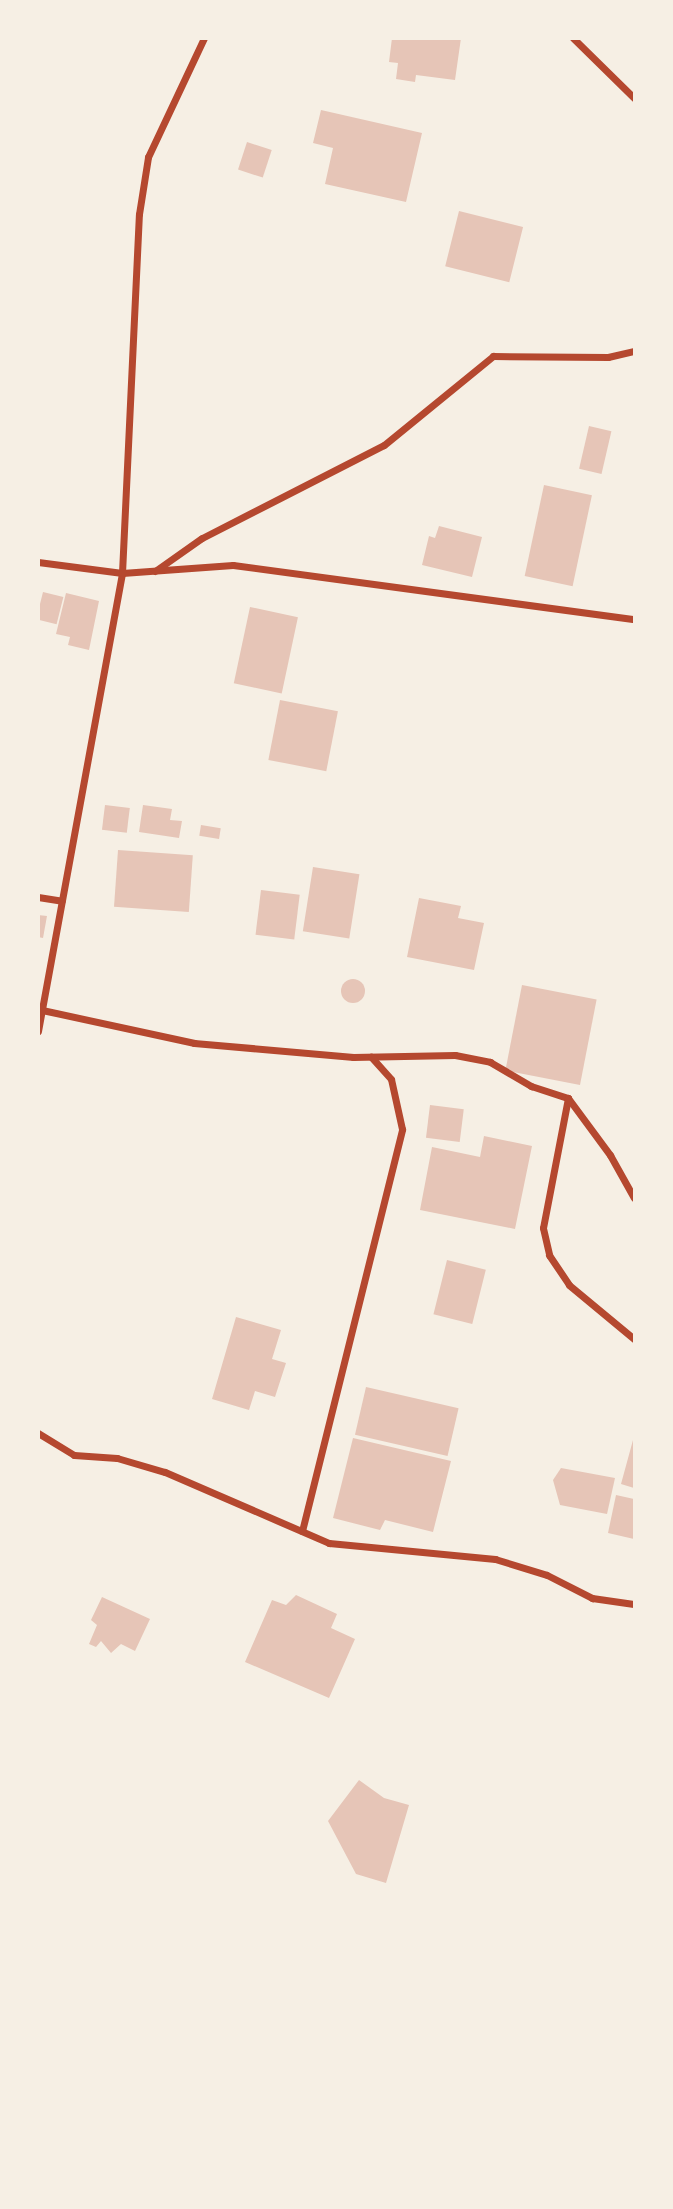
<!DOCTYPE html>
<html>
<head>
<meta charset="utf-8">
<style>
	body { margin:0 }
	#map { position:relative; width:673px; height:2209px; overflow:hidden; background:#f6efe4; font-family:"Open Sans",sans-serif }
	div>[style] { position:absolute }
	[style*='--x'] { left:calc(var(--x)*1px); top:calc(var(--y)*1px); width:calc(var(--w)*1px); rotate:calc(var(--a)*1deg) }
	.building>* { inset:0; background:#e6c5b7; transform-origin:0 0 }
	.round { border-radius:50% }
	.minor>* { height:7px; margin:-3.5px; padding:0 3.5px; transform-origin:3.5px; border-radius:3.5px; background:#b5482f }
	span { translate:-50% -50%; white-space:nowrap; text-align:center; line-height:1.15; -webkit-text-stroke:7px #f6efe4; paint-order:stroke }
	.frame { position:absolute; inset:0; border:40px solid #f6efe4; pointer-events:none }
</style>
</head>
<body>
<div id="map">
	<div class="building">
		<i style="clip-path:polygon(392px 38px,461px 38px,455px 80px,416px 75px,415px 82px,396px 79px,398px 63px,389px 62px)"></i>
		<i style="clip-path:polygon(321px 110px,422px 133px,406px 202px,325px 184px,333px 148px,313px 143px)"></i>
		<i style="left:247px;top:142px;width:26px;height:29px;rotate:18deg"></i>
		<i style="left:459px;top:211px;width:66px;height:57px;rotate:14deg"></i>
		<i style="left:589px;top:426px;width:23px;height:44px;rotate:13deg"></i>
		<i style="left:544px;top:485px;width:49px;height:93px;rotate:12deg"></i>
		<i style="clip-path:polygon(439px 526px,482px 537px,472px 577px,422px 565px,429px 536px,435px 538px)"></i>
		<i style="left:43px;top:592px;width:21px;height:28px;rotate:14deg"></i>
		<i style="clip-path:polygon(66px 593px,99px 601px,89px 650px,68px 645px,70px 637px,56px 634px)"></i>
		<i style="left:250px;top:607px;width:49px;height:78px;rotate:12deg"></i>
		<i style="left:280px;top:700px;width:59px;height:61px;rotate:11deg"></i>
		<i style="left:105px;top:805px;width:25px;height:25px;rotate:7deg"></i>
		<i style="clip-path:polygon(143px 805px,172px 809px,170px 820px,182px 821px,179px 838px,139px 832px)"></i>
		<i style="left:201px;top:825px;width:20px;height:11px;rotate:9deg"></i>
		<i style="left:118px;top:850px;width:75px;height:57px;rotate:4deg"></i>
		<i style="left:313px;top:867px;width:47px;height:65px;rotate:9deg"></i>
		<i style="left:261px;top:890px;width:39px;height:45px;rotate:7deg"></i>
		<i style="clip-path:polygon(419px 898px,461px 906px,458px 918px,484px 923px,474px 970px,407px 957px)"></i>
		<i style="clip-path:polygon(38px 915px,47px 916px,43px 938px,38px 937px)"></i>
		<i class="round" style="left:341px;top:979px;width:24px;height:24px"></i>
		<i style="left:522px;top:985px;width:76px;height:87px;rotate:11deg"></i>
		<i style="left:430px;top:1105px;width:34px;height:33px;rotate:7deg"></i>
		<i style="clip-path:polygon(484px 1136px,532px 1146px,515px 1229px,420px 1210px,432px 1147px,480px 1157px)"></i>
		<i style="left:447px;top:1260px;width:40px;height:56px;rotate:14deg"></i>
		<i style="clip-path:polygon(236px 1317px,281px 1330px,272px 1359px,286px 1363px,275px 1397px,255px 1391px,249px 1410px,212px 1399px)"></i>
		<i style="left:366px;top:1387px;width:95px;height:49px;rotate:13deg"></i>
		<i style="clip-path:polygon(353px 1438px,451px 1461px,433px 1532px,385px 1520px,380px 1530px,333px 1518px)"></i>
		<i style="clip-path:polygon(633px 1440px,634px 1440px,634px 1488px,621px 1484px)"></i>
		<i style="clip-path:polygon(561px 1468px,615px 1478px,607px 1514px,560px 1505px,553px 1480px)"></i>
		<i style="clip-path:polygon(616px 1495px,634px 1499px,634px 1539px,608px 1533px)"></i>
		<i style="clip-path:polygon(296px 1595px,337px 1614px,331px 1628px,355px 1639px,329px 1698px,245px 1662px,272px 1600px,286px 1605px)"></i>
		<i style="clip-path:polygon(102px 1597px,150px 1619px,135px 1651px,121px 1644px,111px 1653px,101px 1641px,96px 1647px,89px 1644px,97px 1625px,91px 1620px)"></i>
		<i style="clip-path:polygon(359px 1780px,384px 1798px,409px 1805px,386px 1883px,356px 1874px,328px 1821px)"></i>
	</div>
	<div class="minor">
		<i style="--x:573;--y:38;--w:86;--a:44.5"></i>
		<i style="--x:38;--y:562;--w:85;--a:7.5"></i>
		<i style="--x:122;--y:573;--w:111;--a:-4.1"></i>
		<i style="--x:233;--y:565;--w:405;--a:7.7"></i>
		<i style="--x:155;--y:571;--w:57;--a:-35.1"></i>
		<i style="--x:202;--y:538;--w:204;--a:-27.1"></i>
		<i style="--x:384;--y:445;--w:141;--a:-39.2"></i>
		<i style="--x:493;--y:356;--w:115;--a:0.5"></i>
		<i style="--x:608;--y:357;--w:27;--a:-13"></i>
		<i style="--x:38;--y:897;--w:24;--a:9"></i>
		<i style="--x:42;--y:1010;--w:156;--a:12.2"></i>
		<i style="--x:194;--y:1043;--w:160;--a:5"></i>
		<i style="--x:353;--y:1057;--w:102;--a:-1.1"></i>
		<i style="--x:455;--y:1055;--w:36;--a:11"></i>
		<i style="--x:490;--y:1062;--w:48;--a:30.3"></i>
		<i style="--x:531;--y:1086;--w:39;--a:18"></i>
		<i style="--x:568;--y:1098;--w:71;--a:53.6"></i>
		<i style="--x:610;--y:1155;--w:49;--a:60.8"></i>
		<i style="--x:38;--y:1031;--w:466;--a:-79.6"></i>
		<i style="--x:122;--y:573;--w:359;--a:-87.3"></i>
		<i style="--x:139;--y:214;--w:58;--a:-81"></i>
		<i style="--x:148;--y:157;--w:132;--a:-64.8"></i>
		<i style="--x:568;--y:1098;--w:132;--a:100.9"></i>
		<i style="--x:543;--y:1228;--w:28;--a:77"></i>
		<i style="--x:549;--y:1255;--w:36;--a:56"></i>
		<i style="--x:569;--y:1285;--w:85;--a:39.7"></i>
		<i style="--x:38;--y:1433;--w:42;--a:31.4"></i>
		<i style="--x:74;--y:1455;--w:43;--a:4"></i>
		<i style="--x:117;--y:1458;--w:50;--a:16.3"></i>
		<i style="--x:165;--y:1472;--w:179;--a:23.4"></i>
		<i style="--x:329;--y:1543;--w:167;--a:5.5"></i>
		<i style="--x:495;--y:1559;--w:54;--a:17.1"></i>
		<i style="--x:547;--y:1575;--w:51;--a:27.1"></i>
		<i style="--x:592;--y:1598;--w:42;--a:8.1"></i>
		<i style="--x:302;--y:1531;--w:414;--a:-76"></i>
		<i style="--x:402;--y:1129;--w:51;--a:-102.4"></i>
		<i style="--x:391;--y:1079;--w:30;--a:-132"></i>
	</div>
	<div class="frame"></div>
</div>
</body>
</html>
